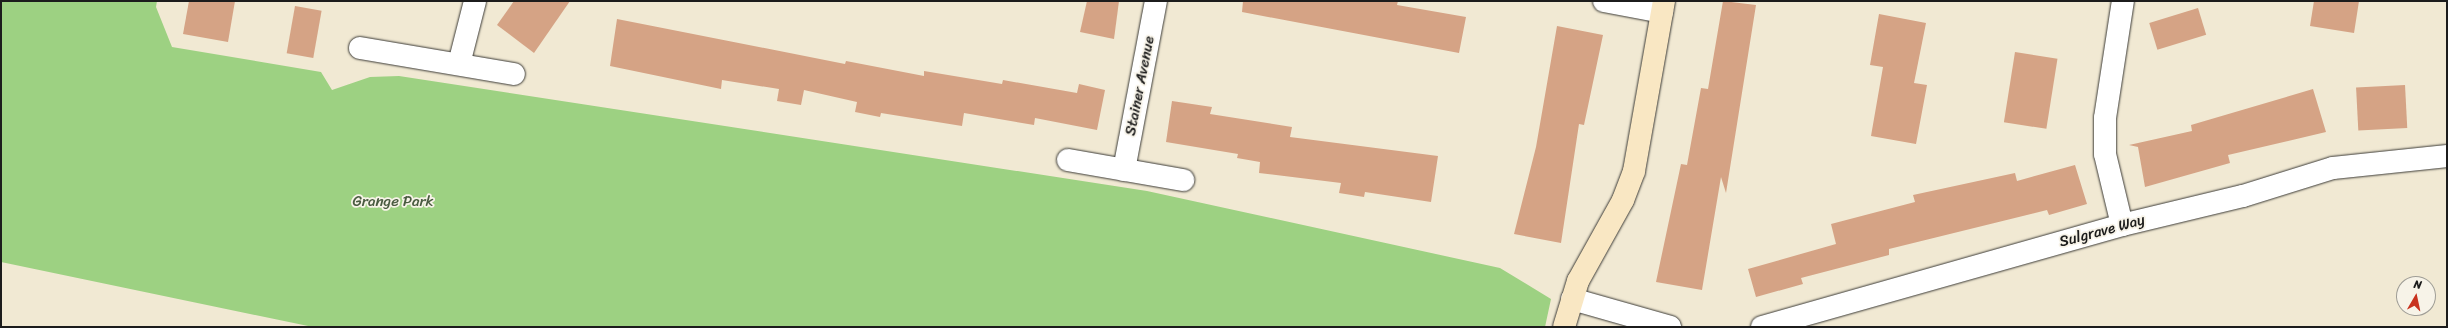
<!DOCTYPE html>
<html>
<head>
<meta charset="utf-8">
<style>
	body { margin:0 }
	#map { position:relative; width:2448px; height:328px; overflow:hidden; background:#f1e9d3; font-family:Sriracha,sans-serif }
	div>[style] { position:absolute }
	[style*='--x'] { left:calc(var(--x)*1px); top:calc(var(--y)*1px); width:calc(var(--w)*1px); rotate:calc(var(--a)*1deg) }
	.green>* { inset:0; background:#9dd182 }
	.building>* { inset:0; background:#d5a385; transform-origin:0 0 }
	.roads { filter:drop-shadow(0 0 1px #3c3b37) drop-shadow(0 0 1px #3c3b37) }
	.minor>* { height:22px; margin:-11px; padding:0 11px; transform-origin:11px; border-radius:11px; background:#fff }
	.secondary>* { height:22px; margin:-11px; padding:0 11px; transform-origin:11px; border-radius:11px; background:#f9e7c3 }
	span { translate:-50% -50%; white-space:nowrap; text-align:center; line-height:1.15; -webkit-text-stroke:3.5px #f7f3e8; paint-order:stroke }
	.street-label { font-size:15px; color:#1c1c1c }
	.park-label { font-size:15px; color:#495b40 }
	.frame { position:absolute; inset:0; border:2px solid #1c1c1c; pointer-events:none }
	.north { position:absolute; left:2396px; top:276px; width:40px; height:40px; box-sizing:border-box; background:#f7f3e8; border:1px solid #9f9d96; border-radius:50%; rotate:9deg; font-size:11px; font-weight:700; line-height:16px; text-align:center; color:#1c1c1c }
	.north::after { content:''; display:block; margin:auto; width:14px; height:18px; background:#c8321e; clip-path:polygon(50% 0,100% 100%,50% 72%,0 100%) }
</style>
</head>
<body>
<div id="map">
	<div class="green">
		<i style="clip-path:polygon(1px 1px,157px 1px,156px 7px,172px 47px,321px 72px,332px 90px,370px 77px,399px 76px,1147px 191px,1500px 268px,1551px 299px,1545px 327px,313px 327px,1px 262px)"></i>
	</div>
	<div class="building">
		<i style="clip-path:polygon(189px 1px,235px 1px,228px 42px,183px 34px)"></i>
		<i style="clip-path:polygon(514px 1px,570px 1px,534px 53px,497px 25px)"></i>
		<i style="clip-path:polygon(1087px 1px,1119px 1px,1114px 39px,1080px 32px)"></i>
		<i style="clip-path:polygon(1243px 1px,1398px 1px,1397px 5px,1466px 17px,1459px 53px,1242px 12px)"></i>
		<i style="clip-path:polygon(1723px 1px,1756px 5px,1726px 193px,1721px 177px,1702px 290px,1656px 282px,1681px 164px,1687px 165px,1701px 88px,1708px 89px)"></i>
		<i style="clip-path:polygon(2314px 1px,2359px 1px,2354px 33px,2310px 26px)"></i>
		<i style="left:295px;top:6px;width:27px;height:48px;rotate:10deg"></i>
		<i style="left:2198px;top:8px;width:28px;height:51px;rotate:73deg"></i>
		<i style="clip-path:polygon(1879px 14px,1926px 23px,1914px 83px,1927px 85px,1916px 144px,1871px 136px,1883px 67px,1870px 65px)"></i>
		<i style="clip-path:polygon(617px 19px,845px 64px,846px 61px,924px 76px,924px 71px,1002px 84px,1003px 80px,1077px 93px,1079px 84px,1105px 90px,1097px 130px,1035px 118px,1034px 125px,964px 113px,962px 126px,881px 113px,880px 117px,855px 112px,857px 102px,804px 90px,801px 105px,777px 101px,779px 89px,722px 80px,721px 89px,610px 66px)"></i>
		<i style="clip-path:polygon(1557px 26px,1603px 35px,1584px 125px,1579px 124px,1561px 243px,1514px 234px,1536px 147px)"></i>
		<i style="left:2015px;top:52px;width:43px;height:71px;rotate:9deg"></i>
		<i style="left:2405px;top:85px;width:43px;height:49px;rotate:87deg"></i>
		<i style="clip-path:polygon(2313px 89px,2326px 132px,2228px 155px,2230px 163px,2145px 187px,2138px 147px,2129px 145px,2192px 131px,2191px 125px)"></i>
		<i style="clip-path:polygon(1172px 101px,1212px 107px,1210px 114px,1292px 127px,1290px 137px,1438px 156px,1431px 202px,1365px 192px,1364px 197px,1339px 193px,1341px 183px,1259px 173px,1260px 162px,1237px 158px,1238px 154px,1166px 142px)"></i>
		<i style="clip-path:polygon(2075px 165px,2087px 204px,2049px 215px,2047px 210px,1889px 249px,1889px 255px,1801px 278px,1803px 284px,1756px 297px,1748px 269px,1836px 244px,1831px 224px,1915px 202px,1913px 195px,2015px 173px,2017px 181px)"></i>
	</div>
	<div class="roads">
		<div class="minor">
			<i style="--x:1604;--y:1;--w:59;--a:10.7"></i>
			<i style="--x:360;--y:48;--w:156;--a:9.6"></i>
			<i style="--x:459;--y:64;--w:65;--a:-75.7"></i>
			<i style="--x:1068;--y:160;--w:117;--a:9.9"></i>
			<i style="--x:1124;--y:170;--w:172;--a:-79.3"></i>
			<i style="--x:2122;--y:225;--w:73;--a:-103.5"></i>
			<i style="--x:2105;--y:154;--w:36;--a:-90"></i>
			<i style="--x:2105;--y:118;--w:118;--a:-81.3"></i>
			<i style="--x:1572;--y:299;--w:102;--a:15.9"></i>
			<i style="--x:1762;--y:327;--w:374;--a:-15.8"></i>
			<i style="--x:2122;--y:225;--w:124;--a:-13.5"></i>
			<i style="--x:2243;--y:196;--w:94;--a:-17.3"></i>
			<i style="--x:2333;--y:168;--w:115;--a:-6"></i>
		</div>
		<div class="secondary">
			<i style="--x:1564;--y:327;--w:48;--a:-73.1"></i>
			<i style="--x:1578;--y:281;--w:93;--a:-60.9"></i>
			<i style="--x:1623;--y:200;--w:31;--a:-69"></i>
			<i style="--x:1634;--y:171;--w:173;--a:-80"></i>
		</div>
	</div>
	<div class="street-label">
		<span style="left:1140px;top:86px;rotate:-79deg">Stainer Avenue</span>
		<span style="left:2102px;top:231px;rotate:-15deg">Sulgrave Way</span>
	</div>
	<div class="park-label">
		<span style="left:393px;top:202px">Grange Park</span>
	</div>
	<div class="frame"></div>
	<div class="north">N</div>
</div>
</body>
</html>
